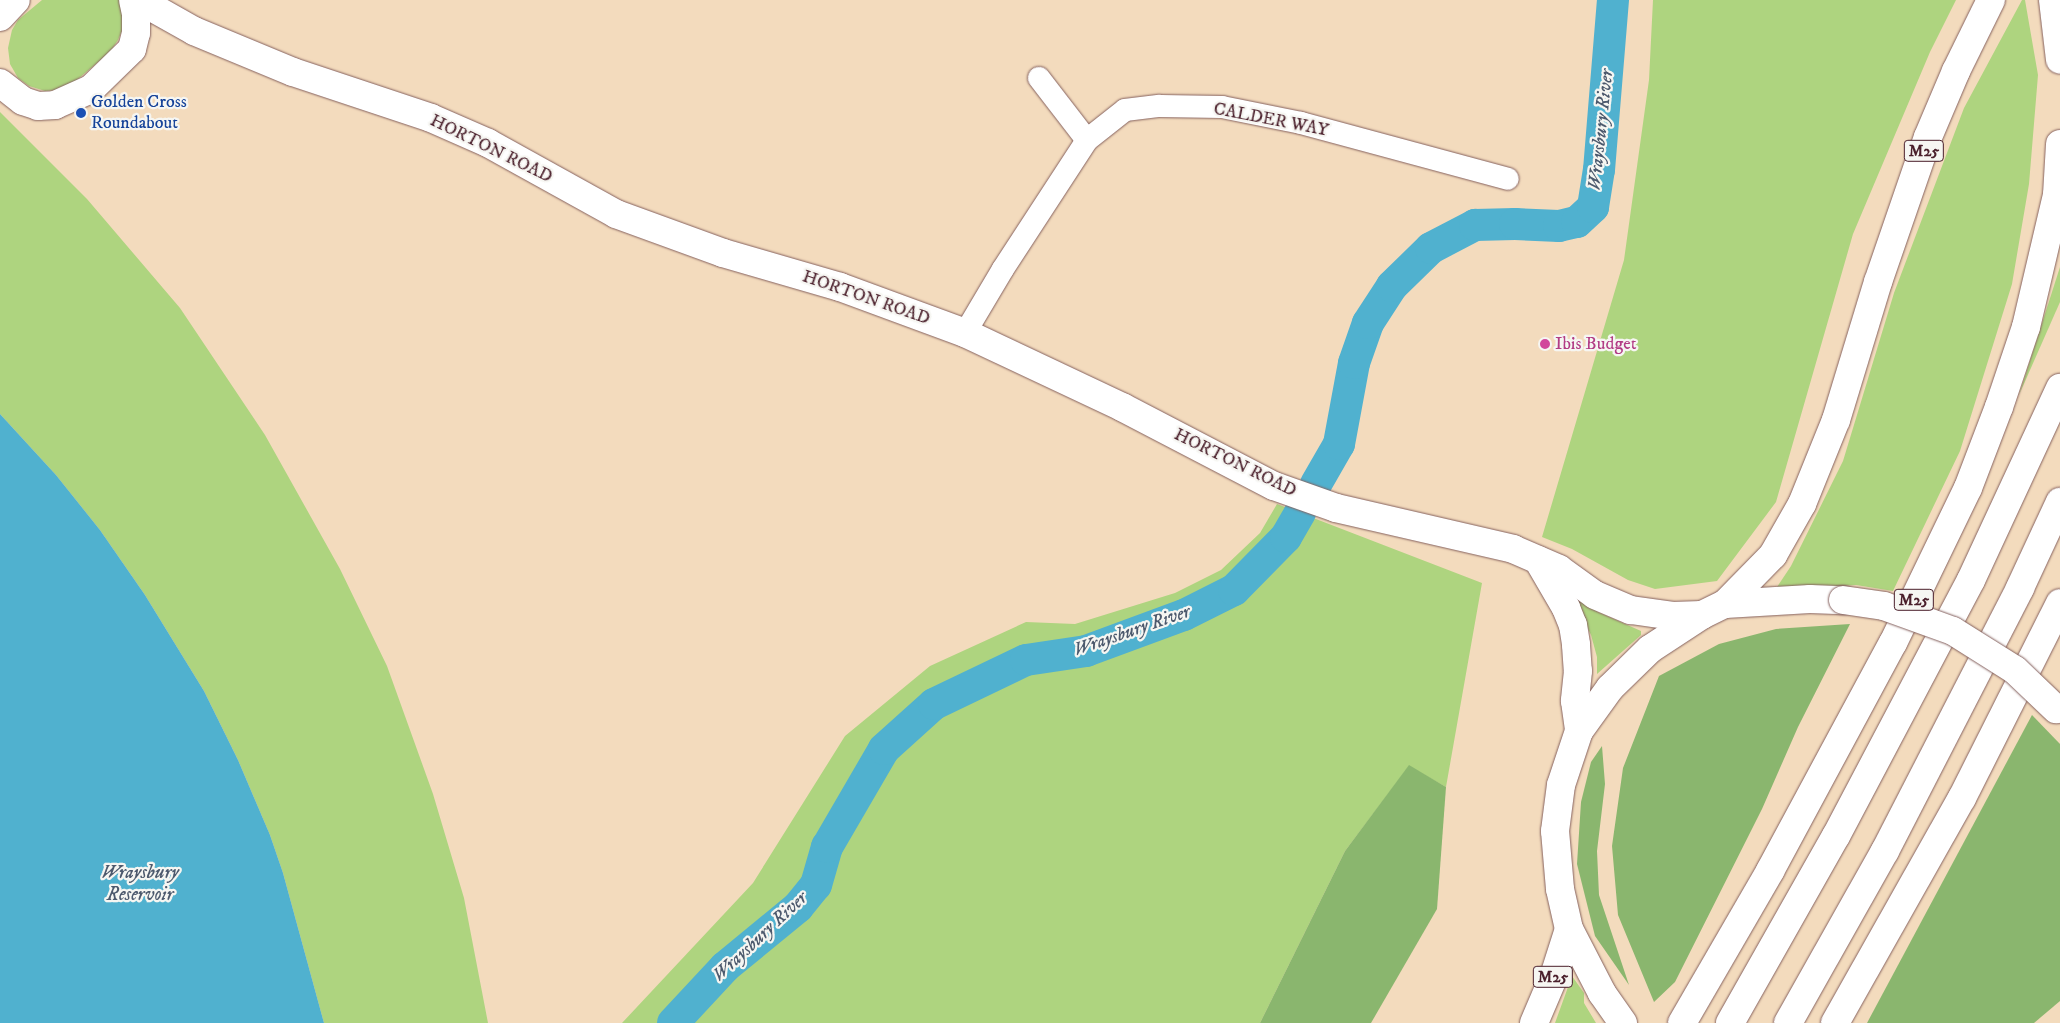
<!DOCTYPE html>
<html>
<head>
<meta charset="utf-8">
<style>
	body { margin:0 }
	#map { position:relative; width:2060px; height:1023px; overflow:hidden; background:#f3dbbd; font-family:"IM FELL DW Pica",serif }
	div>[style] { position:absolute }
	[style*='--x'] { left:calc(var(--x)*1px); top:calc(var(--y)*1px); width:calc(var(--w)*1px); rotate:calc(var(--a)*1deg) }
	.green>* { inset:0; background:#aed47f }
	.forest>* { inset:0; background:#8ab66e }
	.water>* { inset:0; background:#50b1cf }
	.river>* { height:32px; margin:-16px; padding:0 16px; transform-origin:16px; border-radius:16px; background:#50b1cf }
	.roads { filter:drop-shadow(0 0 1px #85615e) drop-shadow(0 0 1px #85615e) }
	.street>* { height:22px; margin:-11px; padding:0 11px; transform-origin:11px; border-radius:11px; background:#fff }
	.secondary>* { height:28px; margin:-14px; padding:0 14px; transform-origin:14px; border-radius:14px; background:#fff }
	.highway>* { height:28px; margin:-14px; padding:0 14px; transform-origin:14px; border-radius:14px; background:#fff }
	.bridges { filter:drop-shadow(0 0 1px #85615e) drop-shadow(0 0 1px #85615e) }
	.highway-bridge>* { height:28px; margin:-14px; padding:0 14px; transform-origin:14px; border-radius:14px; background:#fff }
	.dots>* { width:14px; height:14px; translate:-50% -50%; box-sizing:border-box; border:2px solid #f6f6f2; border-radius:50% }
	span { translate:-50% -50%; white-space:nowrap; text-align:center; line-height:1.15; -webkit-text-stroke:4.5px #f6f6f2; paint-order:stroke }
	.shield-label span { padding:1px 4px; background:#f6f6f2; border:1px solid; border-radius:4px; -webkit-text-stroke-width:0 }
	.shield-label { font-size:16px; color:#4a1f2b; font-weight:700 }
	.transit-label { font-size:18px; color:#164399 }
	.left { translate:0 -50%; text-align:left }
	.street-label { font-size:18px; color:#4a1f2b }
	.hotel-label { font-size:18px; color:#b23c85 }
	.water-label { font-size:19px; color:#4c596d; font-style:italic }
</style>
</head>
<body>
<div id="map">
	<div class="green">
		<i style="clip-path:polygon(42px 0,121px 0,124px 15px,123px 28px,118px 40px,110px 52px,72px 84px,58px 90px,45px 91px,29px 86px,18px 78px,10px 64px,8px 48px,12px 30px,18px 20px)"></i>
		<i style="clip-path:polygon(1653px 0,1956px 0,1930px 52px,1853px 234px,1776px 502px,1717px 581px,1655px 589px,1628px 580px,1572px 549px,1542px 537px,1624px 260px,1649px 80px)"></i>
		<i style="clip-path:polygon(2022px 0,2025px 0,2038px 75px,2029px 184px,2012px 284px,1960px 451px,1893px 591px,1856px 585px,1775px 590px,1791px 566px,1843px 461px,1894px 293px,1964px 108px)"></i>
		<i style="clip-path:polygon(0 112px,87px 199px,180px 308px,265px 435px,340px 569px,387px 666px,433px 794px,464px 898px,488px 1023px,324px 1023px,283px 873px,270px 835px,238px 760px,204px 691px,145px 595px,100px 530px,56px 475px,0 414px)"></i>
		<i style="clip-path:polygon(2060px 267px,2060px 302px,2019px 395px)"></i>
		<i style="clip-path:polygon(1277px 504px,1482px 583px,1446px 787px,1409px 766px,1345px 851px,1260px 1023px,622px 1023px,753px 883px,845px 736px,930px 666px,1026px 622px,1075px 624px,1175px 593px,1221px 570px,1260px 533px)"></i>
		<i style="clip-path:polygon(1576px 594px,1598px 612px,1641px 631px,1641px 635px,1597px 674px,1597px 657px,1591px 635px,1573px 598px)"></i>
		<i style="clip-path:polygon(1572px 976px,1584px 993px,1584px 1003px,1596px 1023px,1555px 1023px)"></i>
	</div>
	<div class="forest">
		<i style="clip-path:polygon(1850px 624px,1798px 727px,1762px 809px,1675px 982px,1654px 1002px,1618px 915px,1612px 846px,1623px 768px,1659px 676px,1719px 644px,1776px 629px)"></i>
		<i style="clip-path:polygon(2032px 715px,2060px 744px,2060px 1001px,2034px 1023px,1867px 1023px)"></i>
		<i style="clip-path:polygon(1602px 746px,1605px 784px,1597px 851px,1599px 895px,1629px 985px,1595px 936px,1577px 864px,1581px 802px,1591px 762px)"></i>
		<i style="clip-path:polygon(1409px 765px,1446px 787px,1437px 909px,1371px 1023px,1260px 1023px,1345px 851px)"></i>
	</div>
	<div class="water">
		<i style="clip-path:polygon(0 414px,56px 475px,100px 530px,145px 595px,204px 691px,238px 760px,270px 835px,283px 873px,324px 1023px,0 1023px)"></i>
	</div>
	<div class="river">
		<i style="--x:1316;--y:484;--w:46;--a:-60.1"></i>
		<i style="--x:1339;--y:444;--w:82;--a:-79.5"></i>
		<i style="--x:1354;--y:363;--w:42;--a:-70.7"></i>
		<i style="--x:1368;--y:323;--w:44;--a:-57"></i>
		<i style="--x:1392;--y:286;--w:54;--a:-44.3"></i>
		<i style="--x:1431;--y:248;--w:50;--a:-27.6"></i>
		<i style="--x:1475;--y:225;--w:40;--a:-1.4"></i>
		<i style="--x:1515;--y:224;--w:44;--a:2.6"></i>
		<i style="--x:1559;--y:226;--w:18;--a:-13"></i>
		<i style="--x:1577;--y:222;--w:22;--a:-43"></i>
		<i style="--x:1593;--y:207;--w:37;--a:-81"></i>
		<i style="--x:1599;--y:170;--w:171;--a:-85.3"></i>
		<i style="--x:673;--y:1023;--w:76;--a:-47.1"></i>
		<i style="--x:725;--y:967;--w:94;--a:-39.4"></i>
		<i style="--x:798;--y:907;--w:28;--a:-51"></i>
		<i style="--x:816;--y:885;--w:40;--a:-74"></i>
		<i style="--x:827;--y:847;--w:113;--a:-59.8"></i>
		<i style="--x:884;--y:749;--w:67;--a:-42"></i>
		<i style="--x:934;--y:704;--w:102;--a:-25.6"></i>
		<i style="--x:1026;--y:660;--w:61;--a:-8.5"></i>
		<i style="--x:1086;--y:651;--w:104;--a:-20.2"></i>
		<i style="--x:1184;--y:615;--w:56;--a:-26.6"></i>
		<i style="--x:1234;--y:590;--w:74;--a:-45.5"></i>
		<i style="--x:1286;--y:537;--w:28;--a:-60"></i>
	</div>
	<div class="roads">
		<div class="street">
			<i style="--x:1039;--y:78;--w:78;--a:52.3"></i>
			<i style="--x:965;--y:333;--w:74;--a:-59.3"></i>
			<i style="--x:1003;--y:269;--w:154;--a:-56.9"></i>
			<i style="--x:1087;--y:140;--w:48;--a:-38.3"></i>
			<i style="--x:1125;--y:110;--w:35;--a:-7"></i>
			<i style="--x:1160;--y:106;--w:62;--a:0.9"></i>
			<i style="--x:1222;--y:107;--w:81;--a:11.4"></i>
			<i style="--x:1301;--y:123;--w:214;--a:15.1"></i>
		</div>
		<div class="secondary">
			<i style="--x:139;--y:0;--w:63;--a:29.4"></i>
			<i style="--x:194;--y:31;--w:107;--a:22.5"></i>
			<i style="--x:293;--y:72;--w:145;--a:18.4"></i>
			<i style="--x:431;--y:118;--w:62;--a:23.7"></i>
			<i style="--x:488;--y:143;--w:146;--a:29"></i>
			<i style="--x:616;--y:214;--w:114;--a:20"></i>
			<i style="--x:723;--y:253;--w:122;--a:16.2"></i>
			<i style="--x:840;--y:287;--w:133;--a:20.2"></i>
			<i style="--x:965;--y:333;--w:174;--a:25.2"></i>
			<i style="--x:1122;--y:407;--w:171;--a:27.5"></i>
			<i style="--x:1274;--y:486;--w:66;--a:19.5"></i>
			<i style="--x:1336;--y:508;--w:182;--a:13"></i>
			<i style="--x:1513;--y:549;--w:50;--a:23.5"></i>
			<i style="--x:1559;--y:569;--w:44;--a:35.8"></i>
			<i style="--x:1595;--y:595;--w:39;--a:23"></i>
			<i style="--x:1631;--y:610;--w:42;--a:8.1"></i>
			<i style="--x:1673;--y:616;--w:29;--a:-2"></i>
			<i style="--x:0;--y:17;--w:23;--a:-47"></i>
			<i style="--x:0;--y:83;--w:29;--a:38"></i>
			<i style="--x:23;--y:101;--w:16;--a:18"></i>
			<i style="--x:38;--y:106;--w:17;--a:-3"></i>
			<i style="--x:55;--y:105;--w:39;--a:-24"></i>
			<i style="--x:91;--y:89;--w:57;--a:-44.3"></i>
			<i style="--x:132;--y:49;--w:16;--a:-76"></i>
			<i style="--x:136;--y:33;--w:19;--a:-90"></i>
			<i style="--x:136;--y:14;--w:14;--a:-102"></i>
			<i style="--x:1538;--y:560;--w:56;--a:59.7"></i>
			<i style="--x:1566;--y:608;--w:18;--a:68"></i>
			<i style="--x:1573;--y:625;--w:20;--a:81"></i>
			<i style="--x:1576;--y:645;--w:26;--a:86"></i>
			<i style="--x:1578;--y:671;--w:30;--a:96"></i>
			<i style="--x:1575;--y:701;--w:30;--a:82"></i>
		</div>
		<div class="highway">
			<i style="--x:2053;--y:0;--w:60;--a:83.3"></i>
			<i style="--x:1725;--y:604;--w:69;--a:-45.6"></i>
			<i style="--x:1773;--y:555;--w:59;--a:-60.4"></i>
			<i style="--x:1802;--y:504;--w:91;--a:-68"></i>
			<i style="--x:1836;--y:420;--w:144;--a:-73.1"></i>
			<i style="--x:1878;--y:282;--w:153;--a:-71"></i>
			<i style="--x:1928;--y:137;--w:72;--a:-67"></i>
			<i style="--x:1956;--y:71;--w:79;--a:-63.8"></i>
			<i style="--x:1534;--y:1023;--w:51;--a:-66.9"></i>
			<i style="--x:1554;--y:976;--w:49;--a:-72.3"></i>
			<i style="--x:1623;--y:1023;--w:37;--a:-125"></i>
			<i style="--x:1602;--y:993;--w:72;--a:-117.3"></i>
			<i style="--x:1569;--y:929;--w:41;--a:-102.7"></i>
			<i style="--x:1560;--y:889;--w:58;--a:-94.9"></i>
			<i style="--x:1555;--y:831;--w:46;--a:-82.6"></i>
			<i style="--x:1561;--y:785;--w:57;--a:-71.6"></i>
			<i style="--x:1579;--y:731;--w:53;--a:-54.2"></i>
			<i style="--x:1610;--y:688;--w:56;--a:-44.3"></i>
			<i style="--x:1650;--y:649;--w:62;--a:-33.2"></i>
			<i style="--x:1702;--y:615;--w:25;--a:-26"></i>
			<i style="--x:1725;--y:604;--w:85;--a:-3.4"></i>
			<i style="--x:1810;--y:599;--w:33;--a:2"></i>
			<i style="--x:1682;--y:1023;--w:176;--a:-59.9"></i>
			<i style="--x:1770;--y:871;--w:259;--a:-61.7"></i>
			<i style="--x:1893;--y:643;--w:172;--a:-64.2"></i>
			<i style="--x:1968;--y:488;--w:87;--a:-69.1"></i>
			<i style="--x:1999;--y:407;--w:84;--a:-71.4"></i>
			<i style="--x:2026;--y:327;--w:136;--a:-76.8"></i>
			<i style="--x:2057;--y:195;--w:51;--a:-86.6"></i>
			<i style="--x:1730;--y:1023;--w:215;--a:-60.5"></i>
			<i style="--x:1836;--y:836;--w:289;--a:-62.2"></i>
			<i style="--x:1971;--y:580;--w:212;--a:-65.1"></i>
			<i style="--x:1788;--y:1023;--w:197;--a:-60.6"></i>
			<i style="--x:1885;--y:851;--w:296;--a:-62.8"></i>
			<i style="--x:2020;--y:588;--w:95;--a:-65.1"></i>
			<i style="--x:1835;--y:1023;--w:258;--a:-60.6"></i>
			<i style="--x:1962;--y:798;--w:218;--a:-63.3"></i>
		</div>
	</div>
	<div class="bridges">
		<div class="highway-bridge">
			<i style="--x:1843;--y:600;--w:41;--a:8.3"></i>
			<i style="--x:1884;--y:606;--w:73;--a:19.9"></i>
			<i style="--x:1953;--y:631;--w:73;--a:32.2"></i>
			<i style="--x:2015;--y:670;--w:57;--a:43.6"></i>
		</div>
	</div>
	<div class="dots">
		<i style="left:81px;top:113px;background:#1a4fb4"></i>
		<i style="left:1545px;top:344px;background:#d1479c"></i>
	</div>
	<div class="shield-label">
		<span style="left:1924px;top:151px">M25</span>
		<span style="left:1914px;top:600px">M25</span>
		<span style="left:1553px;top:977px">M25</span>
	</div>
	<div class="transit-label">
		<span class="left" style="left:91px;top:113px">Golden Cross<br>Roundabout</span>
	</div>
	<div class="street-label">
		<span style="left:1271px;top:120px;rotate:11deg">CALDER WAY</span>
		<span style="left:491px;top:149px;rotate:26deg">HORTON ROAD</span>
		<span style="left:866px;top:298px;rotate:19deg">HORTON ROAD</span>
		<span style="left:1235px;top:463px;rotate:26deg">HORTON ROAD</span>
	</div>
	<div class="hotel-label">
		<span class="left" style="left:1555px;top:344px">Ibis Budget</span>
	</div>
	<div class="water-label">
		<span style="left:1601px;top:130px;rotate:-84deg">Wraysbury River</span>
		<span style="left:1132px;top:631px;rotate:-19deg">Wraysbury River</span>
		<span style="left:140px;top:884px">Wraysbury<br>Reservoir</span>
		<span style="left:760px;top:937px;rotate:-43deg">Wraysbury River</span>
	</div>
</div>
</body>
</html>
